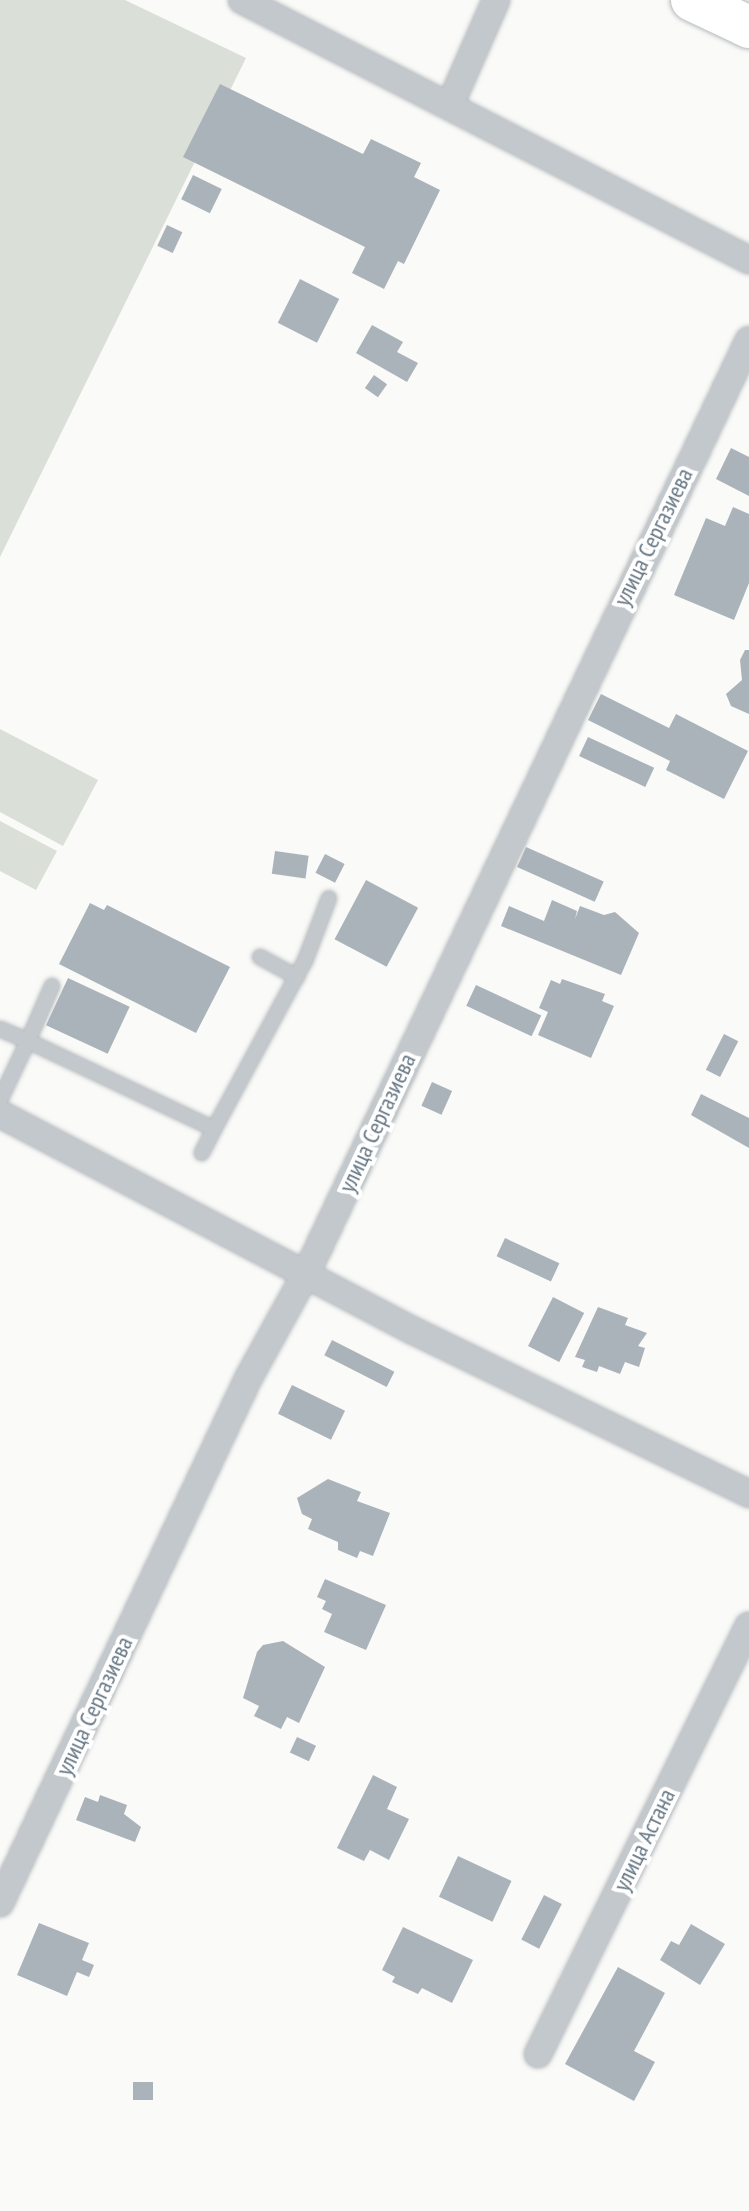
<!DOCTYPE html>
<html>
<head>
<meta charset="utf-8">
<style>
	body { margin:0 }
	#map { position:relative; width:749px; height:2211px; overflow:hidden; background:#fafaf8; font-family:"PT Sans Narrow",sans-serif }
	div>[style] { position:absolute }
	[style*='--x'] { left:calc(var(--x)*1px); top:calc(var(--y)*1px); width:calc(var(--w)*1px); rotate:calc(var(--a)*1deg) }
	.green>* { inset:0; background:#dadfd7 }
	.building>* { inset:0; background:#aab3b9; transform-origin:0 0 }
	.roads { filter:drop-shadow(0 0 2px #b5babe) drop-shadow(0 0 2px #b5babe) }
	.lane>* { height:14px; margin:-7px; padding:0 7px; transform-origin:7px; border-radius:7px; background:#c3c8cc }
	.street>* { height:26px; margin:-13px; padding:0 13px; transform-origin:13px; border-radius:13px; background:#c3c8cc }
	.primary>* { height:42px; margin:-21px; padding:0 21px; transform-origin:21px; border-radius:21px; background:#fff }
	span { translate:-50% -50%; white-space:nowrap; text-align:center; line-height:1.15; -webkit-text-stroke:8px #fff; paint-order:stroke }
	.street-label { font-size:24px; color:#657683 }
</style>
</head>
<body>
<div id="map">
	<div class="green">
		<i style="clip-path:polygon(0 0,125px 0,246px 58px,0 557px)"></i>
		<i style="clip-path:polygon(0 729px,98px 780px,63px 846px,0 812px)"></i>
		<i style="clip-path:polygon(0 821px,57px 851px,36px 890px,0 871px)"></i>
	</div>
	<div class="building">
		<i style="clip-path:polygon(220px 84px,363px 154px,371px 139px,421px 163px,414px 177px,440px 190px,404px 264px,398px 261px,384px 289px,352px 273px,365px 247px,183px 157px)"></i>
		<i style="left:193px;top:175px;width:32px;height:27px;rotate:26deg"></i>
		<i style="left:167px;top:225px;width:17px;height:23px;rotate:25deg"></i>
		<i style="left:300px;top:279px;width:44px;height:49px;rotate:27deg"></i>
		<i style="clip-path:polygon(372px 325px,403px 342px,397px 352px,418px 363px,407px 382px,356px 353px)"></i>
		<i style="left:374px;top:375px;width:16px;height:16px;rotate:35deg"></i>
		<i style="clip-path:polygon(731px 448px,749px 457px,749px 496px,716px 479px)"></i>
		<i style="clip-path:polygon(733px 507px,749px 514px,749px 583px,734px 620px,674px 595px,706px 518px,725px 526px)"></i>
		<i style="clip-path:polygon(745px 650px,749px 650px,749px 714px,731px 706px,726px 694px,742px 680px,740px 660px)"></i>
		<i style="clip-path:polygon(601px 694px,669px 728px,676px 714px,748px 751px,724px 799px,666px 770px,670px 761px,588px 720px)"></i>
		<i style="left:588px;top:737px;width:73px;height:21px;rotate:25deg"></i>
		<i style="left:526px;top:847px;width:85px;height:22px;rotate:24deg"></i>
		<i style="left:275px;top:851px;width:34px;height:23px;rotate:8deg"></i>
		<i style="left:325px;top:854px;width:22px;height:21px;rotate:27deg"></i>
		<i style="left:366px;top:880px;width:59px;height:67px;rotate:28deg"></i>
		<i style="clip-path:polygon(552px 900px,577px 911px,575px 919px,580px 906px,604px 915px,615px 912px,639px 933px,621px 975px,501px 926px,509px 906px,544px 921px)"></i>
		<i style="clip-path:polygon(90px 903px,104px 910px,107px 905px,230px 967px,196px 1033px,59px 964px)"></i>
		<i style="left:68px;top:978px;width:68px;height:52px;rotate:25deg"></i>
		<i style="clip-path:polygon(562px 979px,605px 994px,602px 1001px,614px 1006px,591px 1058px,538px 1035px,548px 1012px,539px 1008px,551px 980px,560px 984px)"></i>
		<i style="left:476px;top:985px;width:72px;height:23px;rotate:25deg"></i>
		<i style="left:724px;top:1034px;width:16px;height:40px;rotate:27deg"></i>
		<i style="left:432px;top:1082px;width:22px;height:26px;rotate:24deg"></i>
		<i style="clip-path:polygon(701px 1094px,749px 1118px,749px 1148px,691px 1115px)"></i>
		<i style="left:505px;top:1238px;width:60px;height:20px;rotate:25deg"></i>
		<i style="left:553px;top:1297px;width:35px;height:55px;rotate:27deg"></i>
		<i style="clip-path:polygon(598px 1307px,628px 1318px,625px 1325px,647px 1333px,638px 1346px,645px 1348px,639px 1367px,625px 1362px,620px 1374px,599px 1366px,597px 1372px,582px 1367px,585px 1360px,575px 1357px)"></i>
		<i style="left:332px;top:1340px;width:70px;height:17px;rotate:27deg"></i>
		<i style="left:292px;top:1385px;width:59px;height:32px;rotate:26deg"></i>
		<i style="clip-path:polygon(328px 1479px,361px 1492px,357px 1501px,390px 1513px,373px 1556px,360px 1551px,357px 1558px,338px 1550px,338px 1542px,308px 1529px,312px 1519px,302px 1514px,297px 1498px)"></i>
		<i style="clip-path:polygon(325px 1579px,386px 1605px,366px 1650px,324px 1632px,332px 1614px,322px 1609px,326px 1601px,317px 1597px)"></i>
		<i style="clip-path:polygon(283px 1641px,325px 1667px,299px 1723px,287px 1717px,281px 1729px,254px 1716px,259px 1706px,243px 1698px,257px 1652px,263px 1645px)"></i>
		<i style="left:297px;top:1737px;width:21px;height:17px;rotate:25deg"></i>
		<i style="clip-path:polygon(373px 1775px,397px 1787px,387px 1809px,409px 1819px,389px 1860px,370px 1850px,364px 1861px,337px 1848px)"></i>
		<i style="clip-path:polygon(100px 1795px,127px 1805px,124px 1814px,141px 1827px,135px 1842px,76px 1820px,85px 1797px,98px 1802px)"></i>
		<i style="left:458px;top:1856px;width:59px;height:45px;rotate:25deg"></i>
		<i style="left:544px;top:1895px;width:20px;height:50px;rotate:27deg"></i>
		<i style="clip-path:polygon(39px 1923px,89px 1943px,82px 1960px,94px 1965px,89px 1977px,77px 1972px,67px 1996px,17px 1975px)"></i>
		<i style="clip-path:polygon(691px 1924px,725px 1944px,700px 1985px,660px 1960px,671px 1941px,679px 1945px)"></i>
		<i style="clip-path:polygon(403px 1927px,473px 1960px,452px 2003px,422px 1988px,418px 1994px,392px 1982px,395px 1977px,382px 1970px)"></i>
		<i style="clip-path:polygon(618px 1967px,665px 1993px,634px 2051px,655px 2062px,634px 2101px,565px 2064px)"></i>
		<i style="left:133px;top:2082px;width:20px;height:18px"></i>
	</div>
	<div class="roads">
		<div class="lane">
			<i style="--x:260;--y:957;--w:42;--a:28.4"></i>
			<i style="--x:52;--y:986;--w:60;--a:113.6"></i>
			<i style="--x:28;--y:1041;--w:206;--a:25.3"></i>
			<i style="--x:214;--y:1129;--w:27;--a:117"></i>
			<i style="--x:0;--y:1029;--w:30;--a:23"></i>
			<i style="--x:28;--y:1041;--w:65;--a:115.4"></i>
			<i style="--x:214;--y:1129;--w:191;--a:-61.6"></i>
			<i style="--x:305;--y:961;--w:67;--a:-69.1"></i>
		</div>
		<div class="street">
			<i style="--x:242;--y:0;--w:570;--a:27.15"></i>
			<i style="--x:450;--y:105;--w:115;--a:-66.3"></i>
			<i style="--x:0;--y:1114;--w:467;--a:27.7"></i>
			<i style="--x:414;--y:1331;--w:373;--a:25.9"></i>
			<i style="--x:0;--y:1903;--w:582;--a:-64.67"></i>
			<i style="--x:249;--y:1377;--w:120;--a:-61.1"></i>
			<i style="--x:307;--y:1272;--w:1031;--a:-64.63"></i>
			<i style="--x:538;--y:2054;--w:477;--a:-63.8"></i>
		</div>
		<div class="primary">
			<i style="--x:692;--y:0;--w:63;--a:25.3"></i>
		</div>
	</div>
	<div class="street-label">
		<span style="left:653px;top:537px;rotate:-64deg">улица Сергазиева</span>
		<span style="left:377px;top:1123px;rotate:-65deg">улица Сергазиева</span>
		<span style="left:94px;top:1706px;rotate:-65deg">улица Сергазиева</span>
		<span style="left:644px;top:1840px;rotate:-64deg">улица Астана</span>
	</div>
</div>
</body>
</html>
